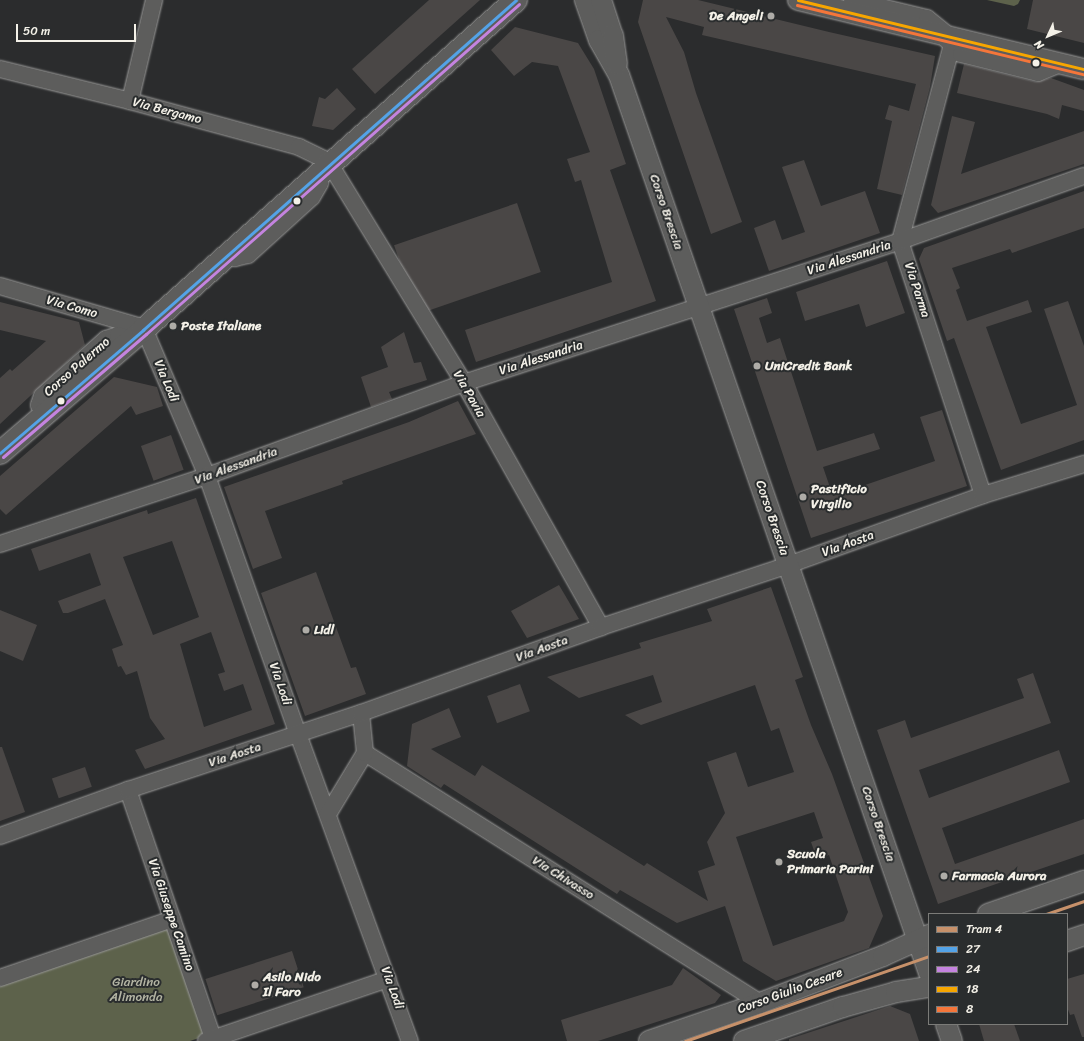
<!DOCTYPE html>
<html>
<head>
<meta charset="utf-8">
<style>
	body { margin:0 }
	#map { position:relative; width:1084px; height:1041px; overflow:hidden; background:#2b2c2d; font-family:Sriracha,sans-serif }
	div>[style] { position:absolute }
	[style*='--x'] { left:calc(var(--x)*1px); top:calc(var(--y)*1px); width:calc(var(--w)*1px); rotate:calc(var(--a)*1deg) }
	.green>* { inset:0; background:#5d624b }
	.building>* { inset:0; background:#4a4746; transform-origin:0 0 }
	.roads { filter:drop-shadow(0 0 1px #979796) drop-shadow(0 0 1px #979796) }
	.minor>* { height:16px; margin:-8px; padding:0 8px; transform-origin:8px; border-radius:8px; background:#5d5d5c }
	.tertiary>* { height:20px; margin:-10px; padding:0 10px; transform-origin:10px; border-radius:10px; background:#5d5d5c }
	.secondary>* { height:22px; margin:-11px; padding:0 11px; transform-origin:11px; border-radius:11px; background:#5d5d5c }
	.bus-1>* { height:3px; margin:-1.5px; padding:0 1.5px; transform-origin:1.5px; border-radius:1.5px; background:#53a3e8 }
	.bus-2>* { height:3px; margin:-1.5px; padding:0 1.5px; transform-origin:1.5px; border-radius:1.5px; background:#c483df }
	.bus-3>* { height:3px; margin:-1.5px; padding:0 1.5px; transform-origin:1.5px; border-radius:1.5px; background:#f7a600 }
	.bus-4>* { height:3px; margin:-1.5px; padding:0 1.5px; transform-origin:1.5px; border-radius:1.5px; background:#f5763a }
	.tram-1>* { height:3px; margin:-1.5px; padding:0 1.5px; transform-origin:1.5px; border-radius:1.5px; background:#c7916a }
	.dots>* { width:11px; height:11px; translate:-50% -50%; box-sizing:border-box; border:2px solid #2a2d2e; border-radius:50% }
	span { translate:-50% -50%; white-space:nowrap; text-align:center; line-height:1.15; -webkit-text-stroke:4px #2a2d2e; paint-order:stroke }
	.poi-label { font-size:13px; color:#f4f1e8; font-weight:700 }
	.right { translate:-100% -50%; text-align:right }
	.left { translate:0 -50%; text-align:left }
	.street-label { font-size:13px; color:#f4f1e8 }
	.park-label { font-size:13px; color:#b4b5a4 }
	.legend { position:absolute; left:928px; top:913px; width:140px; height:112px; box-sizing:border-box; background:#2a2d2e; border:1px solid #7b7b78; margin:0; padding:5px 7px; list-style:none; font-size:12px; color:#f4f1e8 }
	.legend li { display:flex; align-items:center; gap:8px; height:20px }
	.legend b { width:20px; border:1px solid #7b7b78 }
	.north { position:absolute; left:1028px; top:16px; width:40px; height:40px; -webkit-text-stroke:3px #2a2d2e; paint-order:stroke; rotate:226deg; font-size:11px; font-weight:700; line-height:16px; text-align:center; color:#f4f1e8 }
	.north::after { content:''; display:block; margin:auto; width:14px; height:18px; background:#f4f1e8; clip-path:polygon(50% 0,100% 100%,50% 72%,0 100%) }
	.scale { position:absolute; left:16px; top:24px; width:120px; height:18px; box-sizing:border-box; border:2px solid #f4f1e8; border-top:0; padding-left:5px; font-size:12px; line-height:14px; white-space:nowrap; color:#f4f1e8; -webkit-text-stroke:3px #2a2d2e; paint-order:stroke }
</style>
</head>
<body>
<div id="map">
	<div class="green">
		<i style="clip-path:polygon(987px 0,1020px 0,1018px 4px,1014px 6px)"></i>
		<i style="clip-path:polygon(167px 927px,205px 1036px,190px 1041px,0 1041px,0 986px)"></i>
	</div>
	<div class="building">
		<i style="clip-path:polygon(429px 0,480px 0,375px 94px,352px 69px)"></i>
		<i style="clip-path:polygon(643px 0,698px 0,829px 32px,935px 56px,930px 87px,902px 195px,877px 189px,892px 121px,885px 119px,889px 105px,909px 111px,916px 84px,702px 35px,704px 27px,666px 17px,684px 52px,696px 93px,742px 222px,711px 234px,638px 22px)"></i>
		<i style="clip-path:polygon(1033px 0,1084px 0,1084px 43px,1027px 29px)"></i>
		<i style="clip-path:polygon(515px 27px,578px 43px,594px 69px,626px 164px,610px 170px,656px 301px,476px 362px,465px 330px,612px 282px,581px 180px,575px 182px,567px 159px,590px 152px,558px 66px,532px 62px,514px 76px,491px 50px)"></i>
		<i style="clip-path:polygon(964px 64px,1036px 82px,1051px 78px,1084px 90px,1084px 111px,1062px 105px,1059px 119px,1047px 114px,957px 93px)"></i>
		<i style="clip-path:polygon(337px 88px,356px 109px,333px 130px,312px 126px,319px 97px,325px 99px)"></i>
		<i style="clip-path:polygon(952px 116px,975px 122px,961px 174px,1084px 131px,1084px 164px,938px 213px,931px 205px)"></i>
		<i style="clip-path:polygon(804px 160px,821px 206px,865px 191px,880px 233px,769px 271px,754px 228px,775px 220px,782px 240px,805px 232px,782px 167px)"></i>
		<i style="clip-path:polygon(1084px 191px,1084px 228px,1012px 253px,1010px 249px,952px 268px,960px 288px,956px 290px,967px 321px,1028px 300px,1032px 312px,986px 327px,1021px 424px,1077px 405px,1044px 309px,1068px 301px,1084px 346px,1084px 440px,1001px 470px,954px 338px,947px 341px,919px 259px,924px 248px)"></i>
		<i style="left:517px;top:203px;width:73px;height:130px;rotate:71deg"></i>
		<i style="clip-path:polygon(887px 261px,905px 313px,866px 327px,859px 304px,805px 321px,796px 292px)"></i>
		<i style="clip-path:polygon(767px 298px,772px 313px,759px 318px,767px 343px,780px 338px,817px 451px,874px 433px,880px 449px,823px 467px,833px 496px,935px 461px,920px 417px,942px 410px,967px 486px,811px 538px,734px 309px)"></i>
		<i style="clip-path:polygon(0 302px,79px 322px,85px 345px,0 424px,0 378px,10px 369px,12px 371px,46px 341px,0 330px)"></i>
		<i style="clip-path:polygon(404px 332px,414px 363px,421px 362px,427px 380px,389px 392px,392px 399px,371px 407px,361px 377px,388px 367px,381px 347px)"></i>
		<i style="clip-path:polygon(114px 377px,157px 387px,163px 406px,136px 415px,131px 406px,6px 515px,0 509px,0 476px)"></i>
		<i style="clip-path:polygon(458px 401px,476px 434px,342px 481px,343px 484px,265px 511px,282px 558px,253px 569px,224px 487px,409px 422px)"></i>
		<i style="left:171px;top:435px;width:37px;height:32px;rotate:70deg"></i>
		<i style="clip-path:polygon(evenodd,196px 498px,275px 724px,145px 769px,135px 750px,165px 739px,150px 718px,137px 671px,126px 675px,121px 666px,118px 667px,112px 649px,123px 645px,105px 599px,68px 613px,63px 613px,58px 601px,101px 585px,90px 553px,39px 571px,31px 549px,147px 510px,148px 514px,196px 498px,172px 541px,199px 617px,153px 635px,123px 557px,172px 541px,196px 498px,211px 632px,225px 672px,218px 674px,224px 691px,243px 684px,252px 710px,204px 727px,180px 644px,211px 632px)"></i>
		<i style="clip-path:polygon(316px 572px,351px 668px,356px 667px,366px 694px,305px 716px,261px 593px)"></i>
		<i style="clip-path:polygon(559px 585px,579px 619px,527px 638px,511px 611px)"></i>
		<i style="clip-path:polygon(evenodd,771px 587px,803px 677px,795px 680px,811px 725px,832px 774px,883px 916px,869px 948px,776px 981px,743px 961px,725px 906px,677px 923px,620px 890px,617px 894px,444px 784px,441px 788px,407px 766px,412px 724px,449px 708px,461px 737px,431px 749px,475px 776px,482px 765px,644px 866px,647px 863px,708px 901px,698px 871px,715px 865px,707px 842px,725px 813px,707px 762px,736px 752px,748px 787px,794px 772px,779px 728px,771px 731px,755px 685px,641px 725px,625px 715px,662px 702px,653px 675px,579px 698px,547px 677px,641px 648px,639px 643px,712px 621px,707px 609px,771px 587px,814px 812px,823px 838px,811px 842px,817px 859px,829px 855px,848px 912px,844px 921px,773px 946px,736px 837px,814px 812px)"></i>
		<i style="clip-path:polygon(0 610px,37px 625px,23px 661px,0 651px)"></i>
		<i style="clip-path:polygon(1033px 673px,1051px 723px,919px 770px,929px 798px,1059px 750px,1070px 782px,942px 828px,955px 864px,1084px 819px,1084px 854px,938px 904px,877px 730px,905px 720px,911px 738px,1024px 698px,1017px 679px)"></i>
		<i style="left:520px;top:684px;width:29px;height:35px;rotate:70deg"></i>
		<i style="clip-path:polygon(0 747px,2px 747px,25px 812px,0 821px)"></i>
		<i style="left:85px;top:767px;width:21px;height:35px;rotate:71deg"></i>
		<i style="left:292px;top:951px;width:38px;height:91px;rotate:72deg"></i>
		<i style="clip-path:polygon(683px 968px,721px 995px,715px 1003px,598px 1041px,567px 1041px,561px 1020px,672px 985px)"></i>
		<i style="clip-path:polygon(1084px 974px,1084px 1037px,1082px 1037px,1074px 1014px,1070px 1015px,1067px 1007px,1067px 979px)"></i>
		<i style="clip-path:polygon(890px 1006px,910px 1014px,919px 1041px,789px 1041px,789px 1039px)"></i>
		<i style="clip-path:polygon(979px 1024px,1014px 1024px,1020px 1041px,984px 1041px)"></i>
	</div>
	<div class="roads">
		<div class="minor">
			<i style="--x:852;--y:0;--w:77;--a:13.5"></i>
			<i style="--x:927;--y:18;--w:27;--a:39"></i>
			<i style="--x:954;--y:37;--w:211;--a:104.8"></i>
			<i style="--x:900;--y:241;--w:267;--a:71.9"></i>
			<i style="--x:946;--y:39;--w:21;--a:45"></i>
			<i style="--x:961;--y:54;--w:79;--a:13.9"></i>
			<i style="--x:1038;--y:73;--w:27;--a:-22"></i>
			<i style="--x:0;--y:69;--w:134;--a:13.8"></i>
			<i style="--x:130;--y:101;--w:175;--a:15.2"></i>
			<i style="--x:299;--y:147;--w:32;--a:26"></i>
			<i style="--x:328;--y:161;--w:260;--a:58.5"></i>
			<i style="--x:464;--y:383;--w:280;--a:60.7"></i>
			<i style="--x:130;--y:101;--w:104;--a:-76.6"></i>
			<i style="--x:229;--y:253;--w:8;--a:40"></i>
			<i style="--x:235;--y:258;--w:13;--a:-13"></i>
			<i style="--x:248;--y:255;--w:86;--a:-42.2"></i>
			<i style="--x:312;--y:197;--w:16;--a:-60"></i>
			<i style="--x:320;--y:183;--w:9;--a:-103"></i>
			<i style="--x:0;--y:286;--w:147;--a:16.2"></i>
			<i style="--x:141;--y:327;--w:8;--a:50"></i>
			<i style="--x:146;--y:333;--w:155;--a:66.9"></i>
			<i style="--x:207;--y:476;--w:274;--a:70.6"></i>
			<i style="--x:298;--y:734;--w:327;--a:70"></i>
			<i style="--x:44;--y:415;--w:11;--a:-117"></i>
			<i style="--x:39;--y:405;--w:9;--a:-72"></i>
			<i style="--x:42;--y:396;--w:86;--a:-41.7"></i>
			<i style="--x:106;--y:339;--w:13;--a:-18"></i>
			<i style="--x:118;--y:335;--w:14;--a:21"></i>
			<i style="--x:0;--y:544;--w:218;--a:-18.2"></i>
			<i style="--x:207;--y:476;--w:273;--a:-19.9"></i>
			<i style="--x:464;--y:383;--w:459;--a:-18"></i>
			<i style="--x:900;--y:241;--w:195;--a:-19.5"></i>
			<i style="--x:365;--y:753;--w:467;--a:32.3"></i>
			<i style="--x:128;--y:790;--w:265;--a:71.1"></i>
			<i style="--x:328;--y:814;--w:71;--a:-58.8"></i>
			<i style="--x:365;--y:753;--w:40;--a:-95.7"></i>
			<i style="--x:0;--y:836;--w:136;--a:-19.8"></i>
			<i style="--x:128;--y:790;--w:245;--a:-18.3"></i>
			<i style="--x:361;--y:713;--w:255;--a:-19.7"></i>
			<i style="--x:601;--y:627;--w:197;--a:-18.3"></i>
			<i style="--x:788;--y:565;--w:207;--a:-19.7"></i>
			<i style="--x:983;--y:495;--w:106;--a:-17.1"></i>
			<i style="--x:0;--y:978;--w:182;--a:-18.9"></i>
			<i style="--x:206;--y:1041;--w:192;--a:-18.8"></i>
		</div>
		<div class="tertiary">
			<i style="--x:585;--y:0;--w:42;--a:70.7"></i>
			<i style="--x:599;--y:40;--w:40;--a:60.3"></i>
			<i style="--x:619;--y:75;--w:950;--a:70.95"></i>
			<i style="--x:601;--y:0;--w:38;--a:72"></i>
			<i style="--x:613;--y:36;--w:28;--a:82"></i>
			<i style="--x:798;--y:0;--w:294;--a:13.6"></i>
			<i style="--x:988;--y:914;--w:102;--a:-19"></i>
			<i style="--x:1067;--y:941;--w:18;--a:-19"></i>
			<i style="--x:946;--y:1024;--w:18;--a:71"></i>
			<i style="--x:649;--y:1041;--w:117;--a:-18.9"></i>
			<i style="--x:760;--y:1003;--w:132;--a:-20.9"></i>
			<i style="--x:883;--y:956;--w:51;--a:-24.5"></i>
			<i style="--x:744;--y:1041;--w:105;--a:-19"></i>
			<i style="--x:843;--y:1007;--w:55;--a:-15.8"></i>
			<i style="--x:896;--y:992;--w:33;--a:-9"></i>
		</div>
		<div class="secondary">
			<i style="--x:0;--y:453;--w:189;--a:-40.7"></i>
			<i style="--x:143;--y:330;--w:498;--a:-41.5"></i>
		</div>
	</div>
	<div class="bus-1">
		<i style="--x:0;--y:453;--w:189;--a:-40.7"></i>
		<i style="--x:143;--y:330;--w:498;--a:-41.5"></i>
	</div>
	<div class="bus-2">
		<i style="--x:3;--y:457;--w:189;--a:-40.7"></i>
		<i style="--x:146;--y:334;--w:498;--a:-41.5"></i>
	</div>
	<div class="bus-3">
		<i style="--x:798;--y:0;--w:294;--a:13.6"></i>
	</div>
	<div class="bus-4">
		<i style="--x:797;--y:5;--w:294;--a:13.6"></i>
	</div>
	<div class="tram-1">
		<i style="--x:1046;--y:914;--w:40;--a:-18.9"></i>
		<i style="--x:685;--y:1041;--w:258;--a:-19.2"></i>
	</div>
	<div class="dots">
		<i style="left:771px;top:16px;background:#aeaca7"></i>
		<i style="left:1036px;top:63px;background:#f4f1e8"></i>
		<i style="left:297px;top:201px;background:#f4f1e8"></i>
		<i style="left:173px;top:326px;background:#aeaca7"></i>
		<i style="left:757px;top:366px;background:#aeaca7"></i>
		<i style="left:61px;top:401px;background:#f4f1e8"></i>
		<i style="left:803px;top:497px;background:#aeaca7"></i>
		<i style="left:306px;top:630px;background:#aeaca7"></i>
		<i style="left:779px;top:862px;background:#aeaca7"></i>
		<i style="left:944px;top:876px;background:#aeaca7"></i>
		<i style="left:255px;top:985px;background:#aeaca7"></i>
	</div>
	<div class="poi-label">
		<span class="right" style="left:763px;top:16px">De Angeli</span>
		<span class="left" style="left:181px;top:326px">Poste Italiane</span>
		<span class="left" style="left:765px;top:366px">UniCredit Bank</span>
		<span class="left" style="left:811px;top:497px">Pastificio<br>Virgilio</span>
		<span class="left" style="left:314px;top:630px">Lidl</span>
		<span class="left" style="left:787px;top:862px">Scuola<br>Primaria Parini</span>
		<span class="left" style="left:952px;top:876px">Farmacia Aurora</span>
		<span class="left" style="left:263px;top:985px">Asilo Nido<br>Il Faro</span>
	</div>
	<div class="street-label">
		<span style="left:167px;top:111px;rotate:15deg">Via Bergamo</span>
		<span style="left:666px;top:212px;rotate:71deg">Corso Brescia</span>
		<span style="left:849px;top:258px;rotate:-18deg">Via Alessandria</span>
		<span style="left:917px;top:290px;rotate:72deg">Via Parma</span>
		<span style="left:72px;top:307px;rotate:16deg">Via Como</span>
		<span style="left:541px;top:358px;rotate:-18deg">Via Alessandria</span>
		<span style="left:77px;top:367px;rotate:-41deg">Corso Palermo</span>
		<span style="left:166px;top:381px;rotate:67deg">Via Lodi</span>
		<span style="left:469px;top:394px;rotate:60deg">Via Pavia</span>
		<span style="left:236px;top:466px;rotate:-20deg">Via Alessandria</span>
		<span style="left:772px;top:518px;rotate:71deg">Corso Brescia</span>
		<span style="left:848px;top:544px;rotate:-20deg">Via Aosta</span>
		<span style="left:542px;top:649px;rotate:-20deg">Via Aosta</span>
		<span style="left:280px;top:684px;rotate:71deg">Via Lodi</span>
		<span style="left:235px;top:755px;rotate:-18deg">Via Aosta</span>
		<span style="left:878px;top:824px;rotate:71deg">Corso Brescia</span>
		<span style="left:563px;top:878px;rotate:32deg">Via Chivasso</span>
		<span style="left:171px;top:915px;rotate:71deg">Via Giuseppe Camino</span>
		<span style="left:392px;top:988px;rotate:70deg">Via Lodi</span>
		<span style="left:790px;top:991px;rotate:-20deg">Corso Giulio Cesare</span>
	</div>
	<div class="park-label">
		<span style="left:136px;top:990px">Giardino<br>Alimonda</span>
	</div>
	<ul class="legend">
	<li><b style="height:5px;background:#c7916a"></b>Tram 4</li>
	<li><b style="height:5px;background:#53a3e8"></b>27</li>
	<li><b style="height:5px;background:#c483df"></b>24</li>
	<li><b style="height:5px;background:#f7a600"></b>18</li>
	<li><b style="height:5px;background:#f5763a"></b>8</li>
	</ul>
	<div class="north">N</div>
	<div class="scale">50 m</div>
</div>
</body>
</html>
